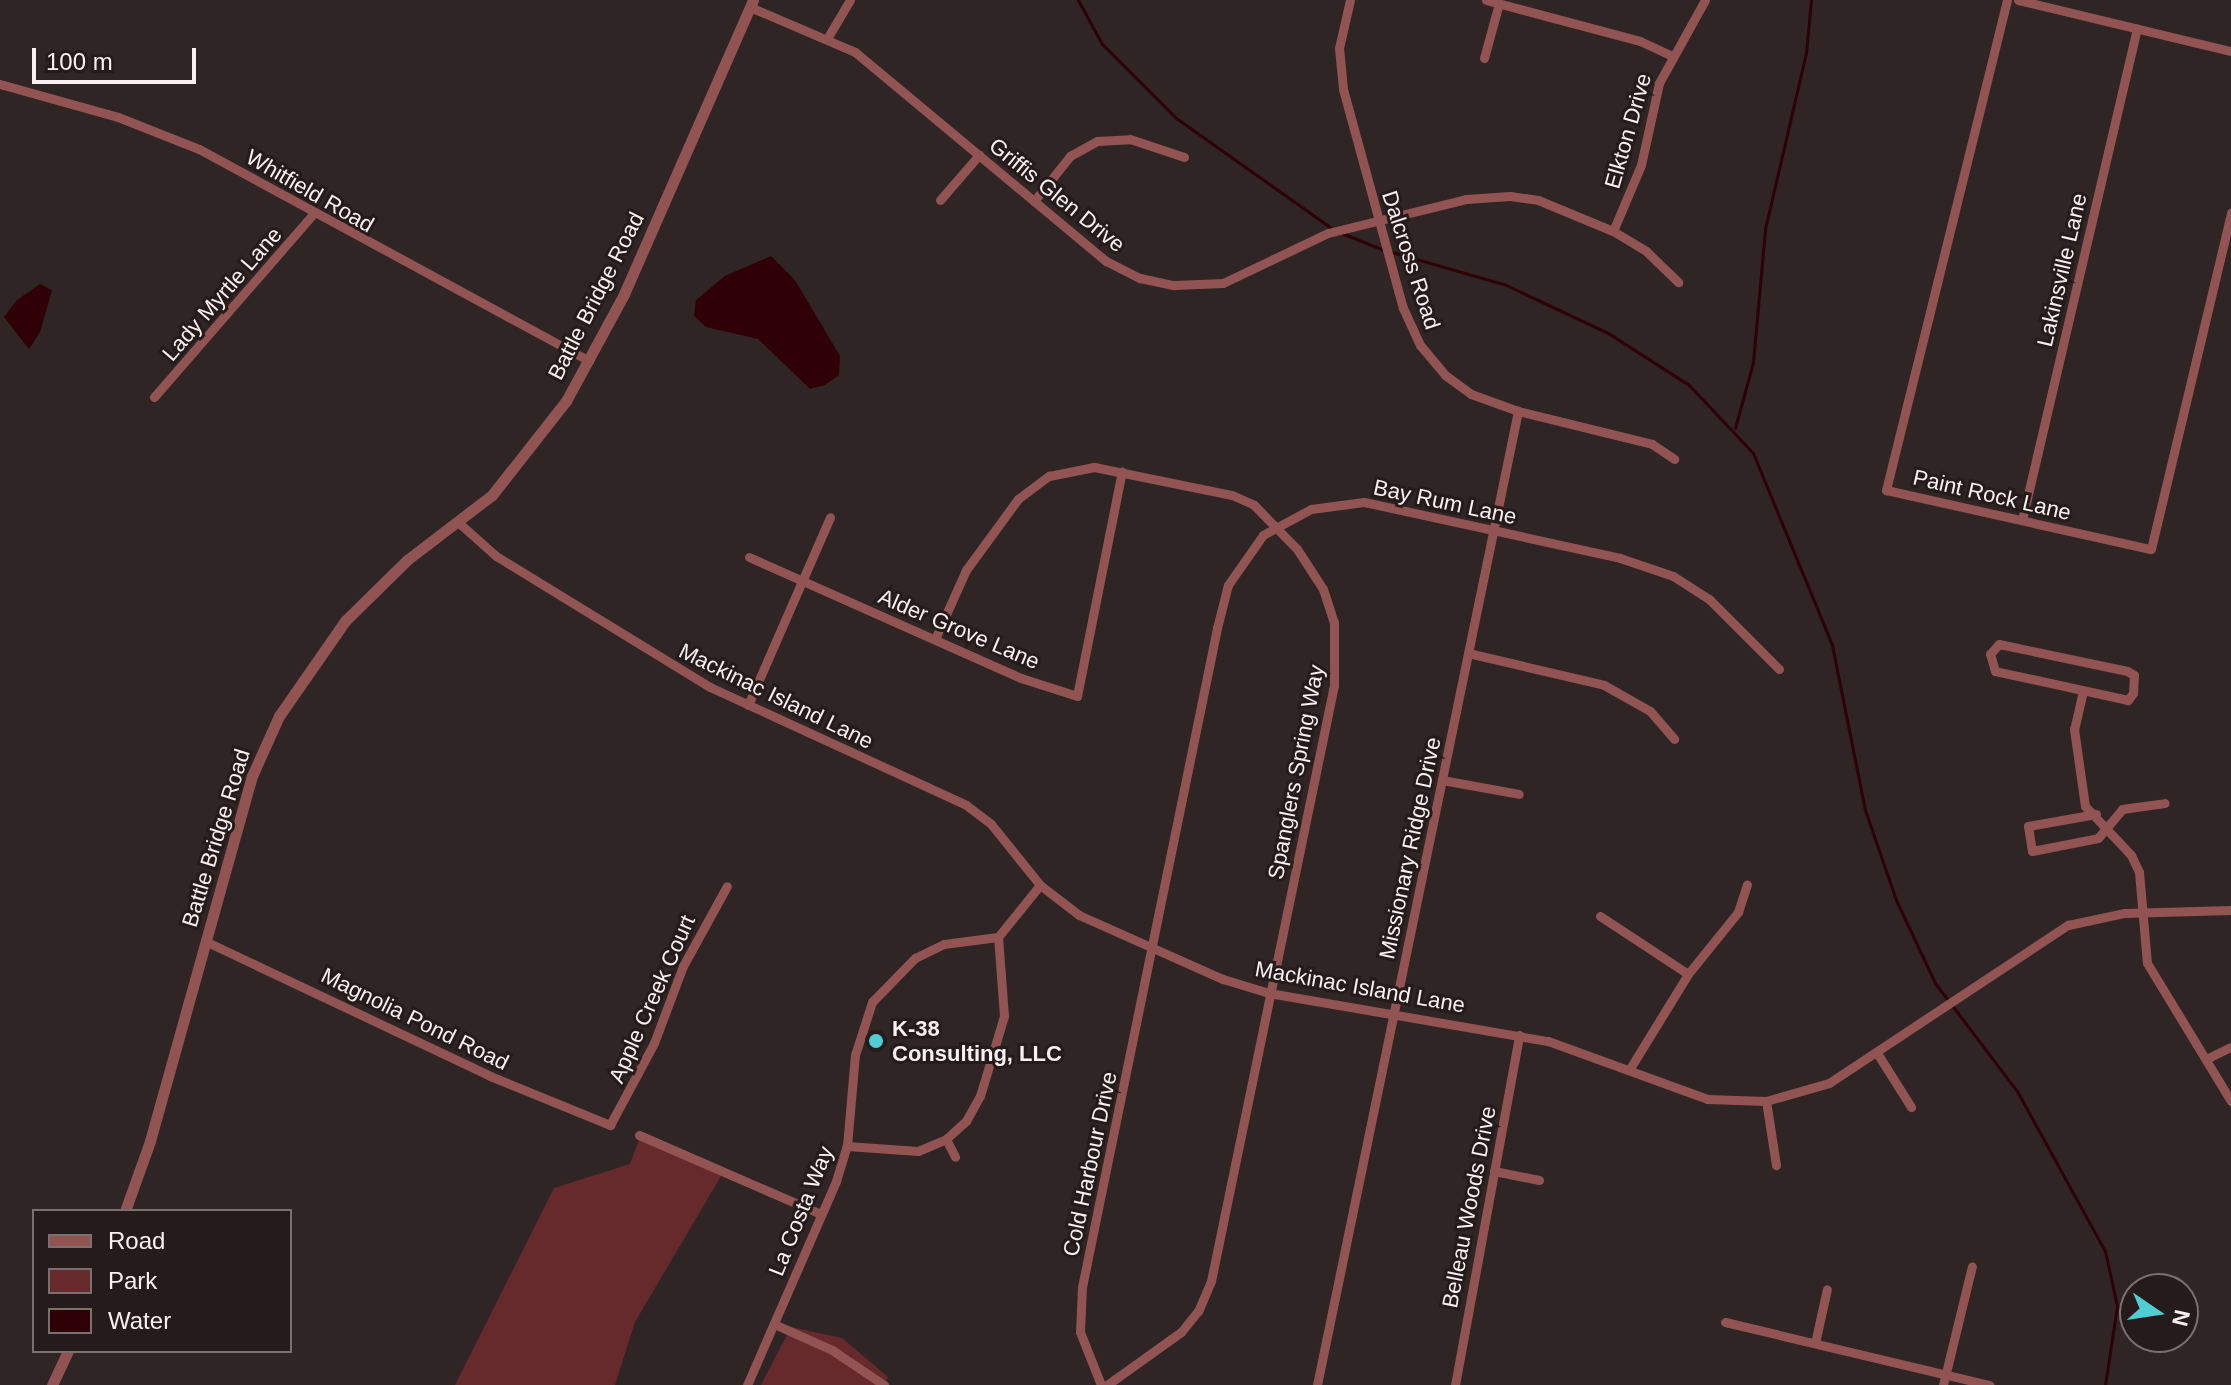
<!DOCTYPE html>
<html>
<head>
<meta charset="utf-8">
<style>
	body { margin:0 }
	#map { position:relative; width:2231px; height:1385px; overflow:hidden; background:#2f2524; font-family:Arial,sans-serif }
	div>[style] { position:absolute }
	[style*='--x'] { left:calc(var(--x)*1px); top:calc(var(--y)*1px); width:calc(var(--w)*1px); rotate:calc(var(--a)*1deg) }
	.green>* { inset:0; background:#672a2c }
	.water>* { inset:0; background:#2f0106 }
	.stream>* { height:3px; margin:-1.5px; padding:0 1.5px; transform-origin:1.5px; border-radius:1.5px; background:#2f0106 }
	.minor>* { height:9px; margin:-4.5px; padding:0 4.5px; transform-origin:4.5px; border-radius:4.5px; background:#925353 }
	.tertiary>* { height:11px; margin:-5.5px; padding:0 5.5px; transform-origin:5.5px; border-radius:5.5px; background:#925353 }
	.dots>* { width:22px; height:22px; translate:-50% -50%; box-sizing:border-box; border:4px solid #251b1b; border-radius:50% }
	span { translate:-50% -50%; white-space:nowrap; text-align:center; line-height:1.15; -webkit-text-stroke:6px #251b1b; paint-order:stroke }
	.street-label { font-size:22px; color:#f8f1f0 }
	.poi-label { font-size:22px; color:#f8f1f0; font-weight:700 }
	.left { translate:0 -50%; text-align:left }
	.legend { position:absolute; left:32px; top:1209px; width:260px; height:144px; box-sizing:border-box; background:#251b1b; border:2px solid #797170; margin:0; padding:10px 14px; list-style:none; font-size:24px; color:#f8f1f0 }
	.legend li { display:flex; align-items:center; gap:16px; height:40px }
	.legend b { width:40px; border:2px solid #797170 }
	.north { position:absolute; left:2119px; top:1273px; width:80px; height:80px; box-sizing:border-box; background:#251b1b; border:2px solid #797170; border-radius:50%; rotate:103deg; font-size:22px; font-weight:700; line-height:32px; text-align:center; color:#f8f1f0 }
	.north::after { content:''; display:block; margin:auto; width:28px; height:36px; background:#51ccd3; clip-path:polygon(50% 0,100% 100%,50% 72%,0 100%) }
	.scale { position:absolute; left:32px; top:48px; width:164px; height:36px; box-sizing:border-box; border:4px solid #f8f1f0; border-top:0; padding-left:10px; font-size:24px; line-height:28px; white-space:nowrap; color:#f8f1f0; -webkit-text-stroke:6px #251b1b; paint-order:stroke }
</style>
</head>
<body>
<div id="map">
	<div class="green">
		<i style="clip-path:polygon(639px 1140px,724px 1171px,635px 1322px,615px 1385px,455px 1385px,554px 1188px,630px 1164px)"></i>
		<i style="clip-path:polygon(791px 1327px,842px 1338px,888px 1377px,883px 1385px,761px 1385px)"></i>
	</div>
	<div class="water">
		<i style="clip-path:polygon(771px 256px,795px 280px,840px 356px,839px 375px,825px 385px,810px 389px,758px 339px,706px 327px,694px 316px,696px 300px,725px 276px)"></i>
		<i style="clip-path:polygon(40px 284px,52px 290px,40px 332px,29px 349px,4px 317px,17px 300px)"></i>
	</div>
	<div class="stream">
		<i style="--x:1078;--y:0;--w:50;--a:61.4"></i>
		<i style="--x:1102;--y:44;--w:105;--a:45"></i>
		<i style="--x:1176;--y:118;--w:192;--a:35.3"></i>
		<i style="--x:1339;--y:232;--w:48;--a:21.8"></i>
		<i style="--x:1392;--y:252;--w:119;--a:16.1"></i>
		<i style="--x:1506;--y:285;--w:113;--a:25.2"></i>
		<i style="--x:1608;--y:333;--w:96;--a:32.7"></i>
		<i style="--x:1689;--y:385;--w:93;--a:46.7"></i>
		<i style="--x:1753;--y:453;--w:208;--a:67.6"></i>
		<i style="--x:1832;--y:645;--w:168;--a:78.7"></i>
		<i style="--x:1865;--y:810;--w:95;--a:71"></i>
		<i style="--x:1896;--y:900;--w:92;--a:64.8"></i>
		<i style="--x:1935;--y:983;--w:136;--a:52.8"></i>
		<i style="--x:2017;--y:1091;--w:183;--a:61.2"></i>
		<i style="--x:2105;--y:1251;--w:56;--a:77.7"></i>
		<i style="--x:2117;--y:1306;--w:80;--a:98.6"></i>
		<i style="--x:1735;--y:428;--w:68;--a:-74.7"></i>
		<i style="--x:1753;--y:362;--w:134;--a:-84.8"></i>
		<i style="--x:1765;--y:229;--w:181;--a:-76.9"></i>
		<i style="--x:1806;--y:53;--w:53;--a:-84.6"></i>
	</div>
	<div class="minor">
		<i style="--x:1350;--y:0;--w:49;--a:102.9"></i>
		<i style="--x:1339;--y:48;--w:41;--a:84.4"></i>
		<i style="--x:1343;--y:89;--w:227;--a:74.7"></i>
		<i style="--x:1403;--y:308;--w:41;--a:65.3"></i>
		<i style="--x:1420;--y:345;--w:39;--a:50"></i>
		<i style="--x:1445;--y:375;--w:32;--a:36"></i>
		<i style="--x:1471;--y:394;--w:50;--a:19.9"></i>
		<i style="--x:1518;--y:411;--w:138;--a:13.8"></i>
		<i style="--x:1652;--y:444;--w:27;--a:34"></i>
		<i style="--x:1486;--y:0;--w:159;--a:14.9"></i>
		<i style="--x:1640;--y:41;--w:35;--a:25"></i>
		<i style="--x:2007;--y:0;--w:505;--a:103.87"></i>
		<i style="--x:1886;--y:490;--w:271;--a:12.6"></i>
		<i style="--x:2151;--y:549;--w:346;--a:-76.6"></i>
		<i style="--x:2018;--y:0;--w:219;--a:13.5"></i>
		<i style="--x:750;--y:7;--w:114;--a:23.2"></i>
		<i style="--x:855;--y:52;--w:327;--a:39.8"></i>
		<i style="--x:1106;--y:261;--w:38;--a:27"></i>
		<i style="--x:1140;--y:278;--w:35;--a:12"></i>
		<i style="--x:1174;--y:285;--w:49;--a:-2.3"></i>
		<i style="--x:1223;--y:283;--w:116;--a:-25.5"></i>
		<i style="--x:1328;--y:233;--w:142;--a:-13.8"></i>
		<i style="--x:1466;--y:199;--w:44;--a:-3.9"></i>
		<i style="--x:1510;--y:196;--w:28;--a:8"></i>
		<i style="--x:1538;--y:200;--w:81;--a:22.5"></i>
		<i style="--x:1613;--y:231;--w:39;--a:31"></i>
		<i style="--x:1646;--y:251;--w:45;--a:44.1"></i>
		<i style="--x:828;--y:37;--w:43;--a:-59.3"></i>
		<i style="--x:1484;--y:58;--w:57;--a:-74.7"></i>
		<i style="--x:0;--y:84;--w:123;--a:15.6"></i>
		<i style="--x:118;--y:117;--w:87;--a:21.6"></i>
		<i style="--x:199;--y:149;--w:444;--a:28.5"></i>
		<i style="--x:940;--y:200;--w:60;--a:-49.1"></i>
		<i style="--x:1034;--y:201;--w:58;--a:-51.3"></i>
		<i style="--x:1070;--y:156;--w:31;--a:-29"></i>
		<i style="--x:1097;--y:141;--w:33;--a:-3"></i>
		<i style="--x:1130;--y:139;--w:57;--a:18.4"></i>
		<i style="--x:1613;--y:231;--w:72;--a:-67"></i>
		<i style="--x:1641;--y:165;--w:84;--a:-77.6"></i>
		<i style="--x:1659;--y:83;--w:95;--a:-61"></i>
		<i style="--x:154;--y:397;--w:244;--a:-49"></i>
		<i style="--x:2022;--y:520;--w:505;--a:-76.84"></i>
		<i style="--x:459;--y:523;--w:50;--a:41.7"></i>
		<i style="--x:496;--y:556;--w:251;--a:31.5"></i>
		<i style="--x:710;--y:687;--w:282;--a:24.7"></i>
		<i style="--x:966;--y:805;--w:31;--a:37"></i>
		<i style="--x:991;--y:824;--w:78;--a:51.2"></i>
		<i style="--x:1040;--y:885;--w:49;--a:37.6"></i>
		<i style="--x:1079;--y:915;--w:158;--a:24"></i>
		<i style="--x:1223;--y:979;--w:48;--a:16.9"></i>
		<i style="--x:1269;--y:993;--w:283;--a:9.8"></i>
		<i style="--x:1548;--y:1041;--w:169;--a:20"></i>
		<i style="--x:1707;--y:1099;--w:59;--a:1.9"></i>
		<i style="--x:1766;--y:1101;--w:66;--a:-15.9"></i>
		<i style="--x:1829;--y:1083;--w:287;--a:-33.5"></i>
		<i style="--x:2068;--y:925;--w:57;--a:-12.1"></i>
		<i style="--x:2124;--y:913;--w:107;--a:-1.6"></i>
		<i style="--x:749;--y:557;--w:298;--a:24"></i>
		<i style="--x:1021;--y:678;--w:59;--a:17.8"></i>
		<i style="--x:1077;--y:696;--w:229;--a:-78.7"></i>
		<i style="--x:935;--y:639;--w:76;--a:-65.8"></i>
		<i style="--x:966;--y:570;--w:88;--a:-53.8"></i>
		<i style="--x:1018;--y:499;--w:39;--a:-37"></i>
		<i style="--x:1049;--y:476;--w:46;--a:-11.3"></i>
		<i style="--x:1094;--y:467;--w:141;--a:11.5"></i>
		<i style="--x:1232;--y:495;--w:24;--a:24"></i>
		<i style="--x:1254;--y:505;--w:62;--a:45.7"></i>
		<i style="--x:1297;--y:549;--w:48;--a:57"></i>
		<i style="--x:1323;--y:589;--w:35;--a:72"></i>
		<i style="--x:1334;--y:622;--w:63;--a:90"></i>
		<i style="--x:1334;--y:685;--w:609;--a:101.66"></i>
		<i style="--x:1211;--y:1281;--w:33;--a:113"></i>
		<i style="--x:1198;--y:1311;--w:27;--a:129"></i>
		<i style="--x:1181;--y:1332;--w:91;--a:144.4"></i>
		<i style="--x:1999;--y:644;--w:131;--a:11.9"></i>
		<i style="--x:2127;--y:671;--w:8;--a:30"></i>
		<i style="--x:2134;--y:675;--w:18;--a:93"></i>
		<i style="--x:2133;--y:693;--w:9;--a:126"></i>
		<i style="--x:2128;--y:700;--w:136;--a:-167.7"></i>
		<i style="--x:1995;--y:671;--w:18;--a:-106"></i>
		<i style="--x:1990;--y:654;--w:13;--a:-48"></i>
		<i style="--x:1468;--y:653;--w:140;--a:13.2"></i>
		<i style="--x:1604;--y:685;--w:53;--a:29.5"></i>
		<i style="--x:1650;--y:711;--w:37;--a:49"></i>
		<i style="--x:2083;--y:691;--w:39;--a:103"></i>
		<i style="--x:2074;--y:729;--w:78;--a:81.9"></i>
		<i style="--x:2085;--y:806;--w:67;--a:46.8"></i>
		<i style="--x:2131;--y:855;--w:19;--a:65"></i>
		<i style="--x:2139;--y:872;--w:91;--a:85"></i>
		<i style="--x:2147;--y:963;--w:162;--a:58.7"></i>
		<i style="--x:748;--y:705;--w:205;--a:-66.4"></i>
		<i style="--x:1442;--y:780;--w:78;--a:10.3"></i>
		<i style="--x:2096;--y:814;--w:69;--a:170"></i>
		<i style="--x:2028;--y:826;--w:25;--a:81"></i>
		<i style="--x:2032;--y:851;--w:67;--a:-11.1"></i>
		<i style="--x:2098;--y:838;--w:38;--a:-50"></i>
		<i style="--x:2122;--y:809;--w:43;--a:-7.9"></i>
		<i style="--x:1600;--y:916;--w:105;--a:33.4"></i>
		<i style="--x:205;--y:941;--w:315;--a:25.3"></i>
		<i style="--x:490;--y:1076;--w:130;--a:22.2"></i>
		<i style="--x:610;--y:1125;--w:93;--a:-61.8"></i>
		<i style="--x:654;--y:1043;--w:82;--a:-69.4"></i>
		<i style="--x:683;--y:966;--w:91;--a:-61.2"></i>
		<i style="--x:1877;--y:1053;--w:64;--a:57.8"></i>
		<i style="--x:2206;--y:1059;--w:28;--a:-26"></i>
		<i style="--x:1629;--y:1070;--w:113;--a:-58.4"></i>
		<i style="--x:1688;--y:974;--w:80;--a:-51.1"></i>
		<i style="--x:1738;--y:912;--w:29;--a:-72"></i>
		<i style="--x:1766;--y:1101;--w:65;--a:81.1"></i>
		<i style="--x:639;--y:1135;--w:198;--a:23.5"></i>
		<i style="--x:946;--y:1139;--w:20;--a:63"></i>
		<i style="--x:847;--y:1146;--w:71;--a:4"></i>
		<i style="--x:918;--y:1151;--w:30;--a:-23"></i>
		<i style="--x:946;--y:1139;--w:27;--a:-42"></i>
		<i style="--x:966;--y:1121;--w:29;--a:-61"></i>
		<i style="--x:980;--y:1096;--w:84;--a:-73.3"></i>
		<i style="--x:1004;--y:1016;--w:79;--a:-94.3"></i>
		<i style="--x:998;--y:937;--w:67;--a:-51.1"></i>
		<i style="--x:1494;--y:1171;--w:46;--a:11.3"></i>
		<i style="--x:1725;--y:1322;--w:272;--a:13.4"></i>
		<i style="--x:774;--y:1324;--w:64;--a:24.1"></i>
		<i style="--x:832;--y:1350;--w:63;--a:33.9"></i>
		<i style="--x:1815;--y:1343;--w:55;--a:-77.5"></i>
		<i style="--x:747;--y:1385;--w:223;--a:-66.4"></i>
		<i style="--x:836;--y:1181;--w:37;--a:-73"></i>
		<i style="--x:847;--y:1146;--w:91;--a:-85"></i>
		<i style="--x:855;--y:1055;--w:56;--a:-72.2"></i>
		<i style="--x:872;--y:1002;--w:62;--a:-45.7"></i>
		<i style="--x:915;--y:958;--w:32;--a:-26"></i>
		<i style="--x:944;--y:944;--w:54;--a:-7.4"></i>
		<i style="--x:1101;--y:1385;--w:57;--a:-111.6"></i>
		<i style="--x:1080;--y:1332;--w:45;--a:-87.5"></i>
		<i style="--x:1082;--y:1287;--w:673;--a:-78.42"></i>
		<i style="--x:1217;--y:628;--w:44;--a:-75.7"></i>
		<i style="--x:1228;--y:585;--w:61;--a:-55"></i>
		<i style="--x:1263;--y:535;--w:55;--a:-28.4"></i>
		<i style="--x:1311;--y:509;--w:53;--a:-7.5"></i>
		<i style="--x:1364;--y:502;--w:262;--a:12.3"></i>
		<i style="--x:1620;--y:558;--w:56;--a:18.8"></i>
		<i style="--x:1673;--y:576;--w:43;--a:32.6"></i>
		<i style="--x:1709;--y:599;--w:99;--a:45"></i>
		<i style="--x:1317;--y:1385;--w:995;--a:-78.34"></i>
		<i style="--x:1455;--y:1385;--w:356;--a:-79.6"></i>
		<i style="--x:1943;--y:1385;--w:122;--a:-76.3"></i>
	</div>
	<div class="tertiary">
		<i style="--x:125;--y:1211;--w:74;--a:-70.3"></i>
		<i style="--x:150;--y:1141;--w:379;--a:-74.4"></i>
		<i style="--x:252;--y:776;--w:66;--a:-65.8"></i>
		<i style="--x:279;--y:716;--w:116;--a:-55.2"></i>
		<i style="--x:345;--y:621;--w:87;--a:-44.5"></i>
		<i style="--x:407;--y:560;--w:107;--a:-37.4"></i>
		<i style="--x:492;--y:495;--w:120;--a:-51.8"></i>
		<i style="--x:566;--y:401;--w:122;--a:-61.5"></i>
		<i style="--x:624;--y:294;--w:321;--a:-66.3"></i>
		<i style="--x:52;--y:1385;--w:38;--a:-65"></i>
	</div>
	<div class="dots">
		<i style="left:876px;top:1041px;background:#51ccd3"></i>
	</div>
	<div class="street-label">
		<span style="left:1628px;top:131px;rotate:-74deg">Elkton Drive</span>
		<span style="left:310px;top:191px;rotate:30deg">Whitfield Road</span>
		<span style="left:1057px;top:195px;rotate:39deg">Griffis Glen Drive</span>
		<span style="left:1411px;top:260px;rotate:72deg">Dalcross Road</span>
		<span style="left:2062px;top:270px;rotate:-77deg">Lakinsville Lane</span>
		<span style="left:222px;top:294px;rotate:-49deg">Lady Myrtle Lane</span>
		<span style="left:596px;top:296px;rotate:-63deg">Battle Bridge Road</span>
		<span style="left:1992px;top:495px;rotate:13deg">Paint Rock Lane</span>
		<span style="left:1445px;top:502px;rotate:12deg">Bay Rum Lane</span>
		<span style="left:959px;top:629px;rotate:23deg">Alder Grove Lane</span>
		<span style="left:776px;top:696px;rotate:26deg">Mackinac Island Lane</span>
		<span style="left:1296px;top:772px;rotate:-79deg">Spanglers Spring Way</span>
		<span style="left:216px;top:838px;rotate:-73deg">Battle Bridge Road</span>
		<span style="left:1410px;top:848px;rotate:-78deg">Missionary Ridge Drive</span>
		<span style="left:1360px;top:987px;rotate:10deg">Mackinac Island Lane</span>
		<span style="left:652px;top:999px;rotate:-66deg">Apple Creek Court</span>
		<span style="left:415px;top:1019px;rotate:26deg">Magnolia Pond Road</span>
		<span style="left:1090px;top:1164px;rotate:-78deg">Cold Harbour Drive</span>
		<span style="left:1469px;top:1207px;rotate:-79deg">Belleau Woods Drive</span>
		<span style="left:801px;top:1211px;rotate:-68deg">La Costa Way</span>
	</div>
	<div class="poi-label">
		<span class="left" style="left:892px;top:1041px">K-38<br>Consulting, LLC</span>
	</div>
	<ul class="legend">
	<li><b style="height:10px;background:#925353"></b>Road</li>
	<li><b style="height:22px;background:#672a2c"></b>Park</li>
	<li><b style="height:22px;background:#2f0106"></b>Water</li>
	</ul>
	<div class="north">N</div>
	<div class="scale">100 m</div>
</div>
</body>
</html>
